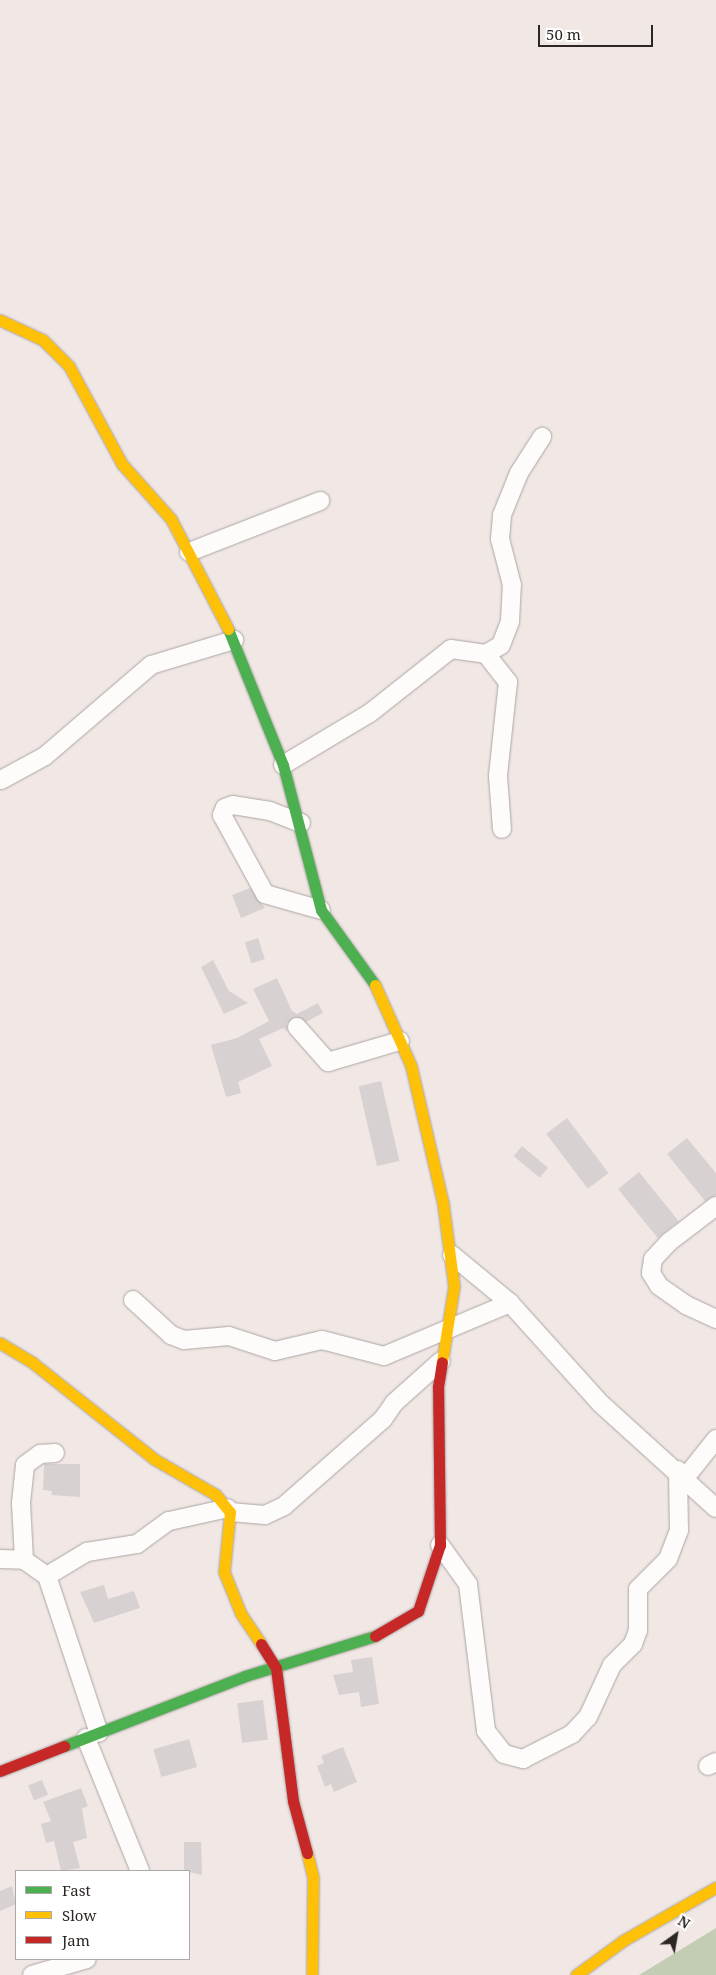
<!DOCTYPE html>
<html>
<head>
<meta charset="utf-8">
<style>
	body { margin:0 }
	#map { position:relative; width:716px; height:1975px; overflow:hidden; background:#f1e8e5; font-family:"Noto Serif",serif }
	div>[style] { position:absolute }
	[style*='--x'] { left:calc(var(--x)*1px); top:calc(var(--y)*1px); width:calc(var(--w)*1px); rotate:calc(var(--a)*1deg) }
	.forest>* { inset:0; background:#c3cdb4 }
	.building>* { inset:0; background:#d8d1d2; transform-origin:0 0 }
	.roads { filter:drop-shadow(0 0 1px #aca5a3) drop-shadow(0 0 1px #aca5a3) }
	.street>* { height:18px; margin:-9px; padding:0 9px; transform-origin:9px; border-radius:9px; background:#fdfcfb }
	.fast>* { height:11px; margin:-5.5px; padding:0 5.5px; transform-origin:5.5px; border-radius:5.5px; background:#4caf50 }
	.slow>* { height:11px; margin:-5.5px; padding:0 5.5px; transform-origin:5.5px; border-radius:5.5px; background:#ffc107 }
	.jam>* { height:11px; margin:-5.5px; padding:0 5.5px; transform-origin:5.5px; border-radius:5.5px; background:#c62828 }
	span { translate:-50% -50%; white-space:nowrap; text-align:center; line-height:1.15; -webkit-text-stroke:4.5px #fff; paint-order:stroke }
	.legend { position:absolute; left:15px; top:1870px; width:175px; height:90px; box-sizing:border-box; background:#fff; border:1px solid #aba8a7; margin:0; padding:6px 9px; list-style:none; font-size:15px; color:#2c2624 }
	.legend li { display:flex; align-items:center; gap:10px; height:25px }
	.legend b { width:25px; border:1px solid #aba8a7 }
	.north { position:absolute; left:651px; top:1910px; width:50px; height:50px; -webkit-text-stroke:4px #fff; paint-order:stroke; rotate:32deg; font-size:14px; font-weight:700; line-height:20px; text-align:center; color:#2c2624 }
	.north::after { content:''; display:block; margin:auto; width:18px; height:22px; background:#2c2624; clip-path:polygon(50% 0,100% 100%,50% 72%,0 100%) }
	.scale { position:absolute; left:538px; top:25px; width:115px; height:22px; box-sizing:border-box; border:2px solid #2c2624; border-top:0; padding-left:6px; font-size:15px; line-height:18px; white-space:nowrap; color:#2c2624; -webkit-text-stroke:4px #fff; paint-order:stroke }
</style>
</head>
<body>
<div id="map">
	<div class="forest">
		<i style="clip-path:polygon(716px 1928px,716px 1975px,639px 1975px)"></i>
	</div>
	<div class="building">
		<i style="clip-path:polygon(250px 888px,265px 908px,241px 918px,232px 895px)"></i>
		<i style="left:258px;top:938px;width:22px;height:14px;rotate:72deg"></i>
		<i style="clip-path:polygon(213px 960px,229px 991px,248px 1003px,224px 1014px,201px 967px)"></i>
		<i style="clip-path:polygon(277px 978px,292px 1011px,297px 1014px,318px 1003px,323px 1013px,306px 1022px,294px 1017px,287px 1023px,287px 1031px,283px 1028px,259px 1039px,272px 1066px,238px 1082px,241px 1093px,226px 1097px,211px 1045px,237px 1038px,269px 1021px,253px 989px)"></i>
		<i style="left:381px;top:1081px;width:82px;height:23px;rotate:77deg"></i>
		<i style="left:567px;top:1118px;width:69px;height:26px;rotate:53deg"></i>
		<i style="clip-path:polygon(687px 1138px,716px 1173px,716px 1195px,705px 1201px,667px 1154px)"></i>
		<i style="left:522px;top:1146px;width:34px;height:13px;rotate:40deg"></i>
		<i style="left:639px;top:1172px;width:63px;height:27px;rotate:51deg"></i>
		<i style="clip-path:polygon(44px 1464px,80px 1464px,80px 1497px,51px 1495px,52px 1491px,43px 1490px)"></i>
		<i style="clip-path:polygon(104px 1585px,108px 1599px,134px 1591px,140px 1608px,94px 1623px,80px 1592px)"></i>
		<i style="clip-path:polygon(372px 1657px,379px 1704px,361px 1707px,359px 1692px,339px 1695px,333px 1675px,353px 1672px,351px 1660px)"></i>
		<i style="left:263px;top:1700px;width:40px;height:26px;rotate:83deg"></i>
		<i style="left:189px;top:1739px;width:29px;height:37px;rotate:74deg"></i>
		<i style="clip-path:polygon(343px 1747px,357px 1782px,334px 1792px,331px 1784px,325px 1787px,317px 1766px,324px 1763px,321px 1756px)"></i>
		<i style="left:42px;top:1780px;width:16px;height:15px;rotate:68deg"></i>
		<i style="clip-path:polygon(81px 1788px,88px 1806px,82px 1809px,87px 1838px,73px 1842px,80px 1868px,61px 1871px,54px 1841px,46px 1843px,41px 1824px,51px 1821px,43px 1802px)"></i>
		<i style="clip-path:polygon(184px 1842px,201px 1842px,202px 1875px,184px 1871px)"></i>
		<i style="clip-path:polygon(12px 1886px,16px 1904px,0 1911px,0 1891px)"></i>
	</div>
	<div class="roads">
		<div class="street">
			<i style="--x:189;--y:552;--w:141;--a:-21.3"></i>
			<i style="--x:486;--y:654;--w:36;--a:52"></i>
			<i style="--x:508;--y:682;--w:95;--a:96.1"></i>
			<i style="--x:498;--y:776;--w:53;--a:85.7"></i>
			<i style="--x:283;--y:765;--w:101;--a:-30.9"></i>
			<i style="--x:370;--y:713;--w:103;--a:-38.3"></i>
			<i style="--x:451;--y:649;--w:35;--a:8"></i>
			<i style="--x:486;--y:654;--w:17;--a:-31"></i>
			<i style="--x:501;--y:645;--w:26;--a:-69"></i>
			<i style="--x:510;--y:621;--w:36;--a:-87"></i>
			<i style="--x:512;--y:585;--w:48;--a:-104.6"></i>
			<i style="--x:500;--y:539;--w:24;--a:-85"></i>
			<i style="--x:502;--y:515;--w:45;--a:-68"></i>
			<i style="--x:519;--y:473;--w:43;--a:-57.4"></i>
			<i style="--x:1;--y:780;--w:50;--a:-28.6"></i>
			<i style="--x:45;--y:756;--w:140;--a:-40.6"></i>
			<i style="--x:151;--y:665;--w:87;--a:-16.8"></i>
			<i style="--x:301;--y:823;--w:33;--a:-159"></i>
			<i style="--x:270;--y:811;--w:37;--a:-171"></i>
			<i style="--x:233;--y:805;--w:9;--a:159"></i>
			<i style="--x:225;--y:808;--w:8;--a:113"></i>
			<i style="--x:222;--y:815;--w:90;--a:61.4"></i>
			<i style="--x:265;--y:894;--w:58;--a:15.9"></i>
			<i style="--x:297;--y:1027;--w:47;--a:48.5"></i>
			<i style="--x:328;--y:1062;--w:75;--a:-16.3"></i>
			<i style="--x:716;--y:1206;--w:59;--a:142.5"></i>
			<i style="--x:669;--y:1242;--w:23;--a:133"></i>
			<i style="--x:653;--y:1259;--w:14;--a:98"></i>
			<i style="--x:651;--y:1273;--w:15;--a:58"></i>
			<i style="--x:659;--y:1286;--w:33;--a:35"></i>
			<i style="--x:686;--y:1305;--w:33;--a:25"></i>
			<i style="--x:452;--y:1255;--w:75;--a:39.6"></i>
			<i style="--x:510;--y:1303;--w:135;--a:48"></i>
			<i style="--x:600;--y:1403;--w:156;--a:42.2"></i>
			<i style="--x:133;--y:1300;--w:52;--a:42.6"></i>
			<i style="--x:171;--y:1335;--w:14;--a:21"></i>
			<i style="--x:184;--y:1340;--w:45;--a:-5.1"></i>
			<i style="--x:229;--y:1336;--w:48;--a:18.1"></i>
			<i style="--x:275;--y:1351;--w:48;--a:-13.2"></i>
			<i style="--x:322;--y:1340;--w:64;--a:14.5"></i>
			<i style="--x:384;--y:1356;--w:137;--a:-22.8"></i>
			<i style="--x:685;--y:1478;--w:50;--a:-51.5"></i>
			<i style="--x:230;--y:1512;--w:35;--a:5"></i>
			<i style="--x:265;--y:1515;--w:21;--a:-25"></i>
			<i style="--x:284;--y:1506;--w:132;--a:-41.3"></i>
			<i style="--x:383;--y:1419;--w:19;--a:-55"></i>
			<i style="--x:394;--y:1403;--w:63;--a:-41.8"></i>
			<i style="--x:440;--y:1545;--w:48;--a:54.3"></i>
			<i style="--x:468;--y:1584;--w:148;--a:83"></i>
			<i style="--x:486;--y:1731;--w:29;--a:52"></i>
			<i style="--x:504;--y:1754;--w:20;--a:15"></i>
			<i style="--x:523;--y:1759;--w:55;--a:-27"></i>
			<i style="--x:572;--y:1734;--w:23;--a:-47"></i>
			<i style="--x:588;--y:1717;--w:57;--a:-65.2"></i>
			<i style="--x:612;--y:1665;--w:30;--a:-45"></i>
			<i style="--x:633;--y:1644;--w:15;--a:-70"></i>
			<i style="--x:638;--y:1630;--w:41;--a:-90"></i>
			<i style="--x:638;--y:1589;--w:42;--a:-45"></i>
			<i style="--x:668;--y:1559;--w:31;--a:-69"></i>
			<i style="--x:679;--y:1530;--w:60;--a:-91"></i>
			<i style="--x:0;--y:1559;--w:24;--a:2"></i>
			<i style="--x:24;--y:1560;--w:28;--a:35"></i>
			<i style="--x:47;--y:1576;--w:165;--a:71.7"></i>
			<i style="--x:24;--y:1560;--w:57;--a:-93"></i>
			<i style="--x:21;--y:1503;--w:38;--a:-84"></i>
			<i style="--x:25;--y:1465;--w:19;--a:-36"></i>
			<i style="--x:40;--y:1454;--w:15;--a:-4"></i>
			<i style="--x:47;--y:1576;--w:47;--a:-31"></i>
			<i style="--x:87;--y:1552;--w:51;--a:-9.1"></i>
			<i style="--x:137;--y:1544;--w:39;--a:-36"></i>
			<i style="--x:169;--y:1521;--w:60;--a:-12.4"></i>
			<i style="--x:86;--y:1738;--w:144;--a:67.9"></i>
			<i style="--x:708;--y:1766;--w:9;--a:-27"></i>
			<i style="--x:32;--y:1975;--w:57;--a:-16.2"></i>
		</div>
		<div class="fast">
			<i style="--x:228;--y:629;--w:147;--a:68"></i>
			<i style="--x:283;--y:765;--w:150;--a:75.3"></i>
			<i style="--x:321;--y:910;--w:92;--a:54.2"></i>
			<i style="--x:64;--y:1746;--w:194;--a:-21.1"></i>
			<i style="--x:245;--y:1676;--w:136;--a:-17.1"></i>
		</div>
		<div class="slow">
			<i style="--x:0;--y:320;--w:47;--a:24.9"></i>
			<i style="--x:43;--y:340;--w:37;--a:45"></i>
			<i style="--x:69;--y:366;--w:111;--a:61.6"></i>
			<i style="--x:122;--y:464;--w:74;--a:48.3"></i>
			<i style="--x:171;--y:519;--w:124;--a:62.6"></i>
			<i style="--x:375;--y:985;--w:89;--a:66"></i>
			<i style="--x:411;--y:1066;--w:142;--a:76.9"></i>
			<i style="--x:443;--y:1204;--w:83;--a:82.4"></i>
			<i style="--x:454;--y:1286;--w:77;--a:99"></i>
			<i style="--x:0;--y:1343;--w:39;--a:31"></i>
			<i style="--x:33;--y:1363;--w:154;--a:38.4"></i>
			<i style="--x:154;--y:1459;--w:72;--a:30.1"></i>
			<i style="--x:216;--y:1495;--w:22;--a:51"></i>
			<i style="--x:230;--y:1512;--w:60;--a:95.7"></i>
			<i style="--x:224;--y:1572;--w:45;--a:68"></i>
			<i style="--x:241;--y:1614;--w:36;--a:56"></i>
			<i style="--x:307;--y:1853;--w:25;--a:76"></i>
			<i style="--x:313;--y:1877;--w:98;--a:90.6"></i>
			<i style="--x:576;--y:1975;--w:59;--a:-36.1"></i>
			<i style="--x:624;--y:1940;--w:106;--a:-29.9"></i>
		</div>
		<div class="jam">
			<i style="--x:375;--y:1636;--w:50;--a:-30.2"></i>
			<i style="--x:418;--y:1611;--w:70;--a:-71.6"></i>
			<i style="--x:440;--y:1545;--w:158;--a:-90.7"></i>
			<i style="--x:438;--y:1387;--w:25;--a:-81"></i>
			<i style="--x:261;--y:1644;--w:28;--a:58"></i>
			<i style="--x:276;--y:1668;--w:134;--a:82.7"></i>
			<i style="--x:293;--y:1801;--w:54;--a:74.9"></i>
			<i style="--x:0;--y:1771;--w:69;--a:-21.3"></i>
		</div>
	</div>
	<ul class="legend">
	<li><b style="height:6px;background:#4caf50"></b>Fast</li>
	<li><b style="height:6px;background:#ffc107"></b>Slow</li>
	<li><b style="height:6px;background:#c62828"></b>Jam</li>
	</ul>
	<div class="north">N</div>
	<div class="scale">50 m</div>
</div>
</body>
</html>
